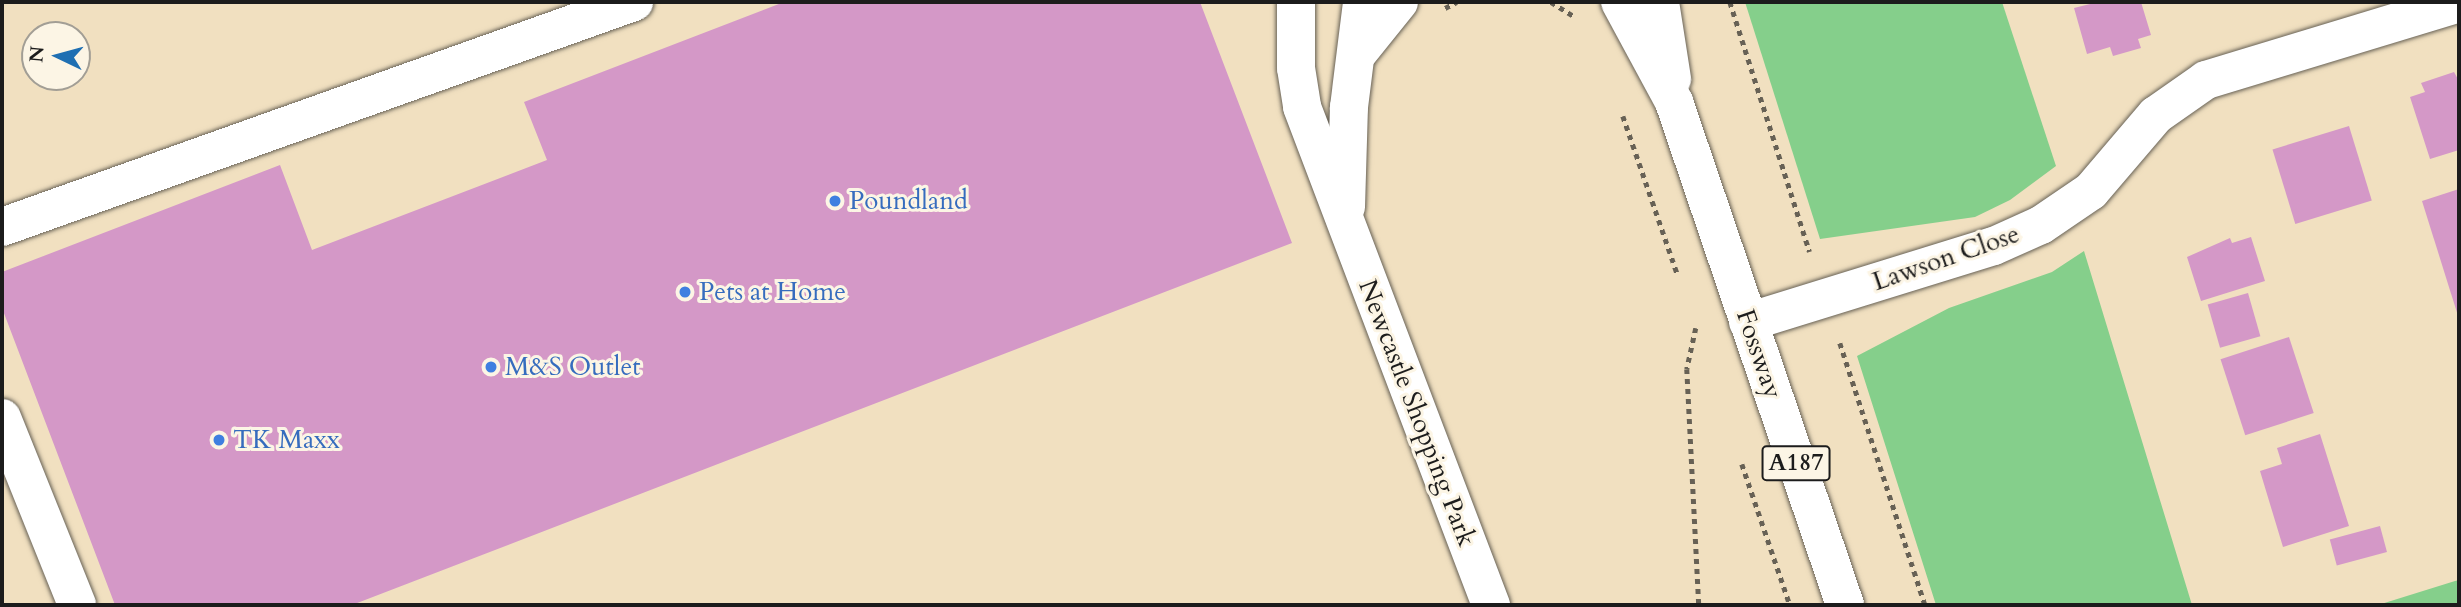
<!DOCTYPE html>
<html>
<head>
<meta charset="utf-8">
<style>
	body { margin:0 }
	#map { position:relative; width:2461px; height:607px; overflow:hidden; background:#f1e0c0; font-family:Cardo,serif }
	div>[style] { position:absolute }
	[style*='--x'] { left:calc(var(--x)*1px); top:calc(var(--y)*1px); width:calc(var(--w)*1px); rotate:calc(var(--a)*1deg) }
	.green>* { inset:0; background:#85cf8b }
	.building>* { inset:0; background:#d498c7; transform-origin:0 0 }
	.path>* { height:4.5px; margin-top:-2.25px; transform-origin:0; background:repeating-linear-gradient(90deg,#676155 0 5px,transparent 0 10px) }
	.roads { filter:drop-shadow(0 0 2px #676155) drop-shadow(0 0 2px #676155) }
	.minor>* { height:38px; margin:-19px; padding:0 19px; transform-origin:19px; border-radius:19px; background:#fff }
	.major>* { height:38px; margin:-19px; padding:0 19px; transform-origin:19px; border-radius:19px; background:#fff }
	.dots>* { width:19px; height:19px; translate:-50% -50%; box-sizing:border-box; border:4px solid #fcf5e5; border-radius:50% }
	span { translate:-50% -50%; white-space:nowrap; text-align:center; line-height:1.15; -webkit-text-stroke:6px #fcf5e5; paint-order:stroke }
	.shield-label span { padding:2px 5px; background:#fcf5e5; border:2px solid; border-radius:5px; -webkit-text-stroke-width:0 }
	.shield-label { font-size:24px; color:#1c1c1c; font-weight:700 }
	.shop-label { font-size:26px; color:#366cbe }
	.left { translate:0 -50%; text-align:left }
	.street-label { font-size:26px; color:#1c1c1c }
	.frame { position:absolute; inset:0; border:4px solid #1c1c1c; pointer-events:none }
	.north { position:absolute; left:21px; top:21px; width:70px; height:70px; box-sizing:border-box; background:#fcf5e5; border:2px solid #a29e95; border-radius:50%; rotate:275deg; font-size:19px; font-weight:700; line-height:28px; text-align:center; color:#1c1c1c }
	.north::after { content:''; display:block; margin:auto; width:24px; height:32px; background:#1f6fb2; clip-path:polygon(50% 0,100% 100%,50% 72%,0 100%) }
</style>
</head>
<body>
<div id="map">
	<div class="green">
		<i style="clip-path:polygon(1745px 2px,2002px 2px,2056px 166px,2010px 200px,1975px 217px,1820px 239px)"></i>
		<i style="clip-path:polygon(2084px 251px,2192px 605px,1936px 605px,1857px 356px,1949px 308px,2052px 272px)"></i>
		<i style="clip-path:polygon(2459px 580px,2459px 605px,2378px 605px,2455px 581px)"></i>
	</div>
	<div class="building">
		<i style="clip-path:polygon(784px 2px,1200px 2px,1292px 243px,352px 605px,115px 605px,2px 308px,2px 272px,280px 165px,312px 250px,547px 160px,524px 102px)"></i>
		<i style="clip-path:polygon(2098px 2px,2141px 2px,2151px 35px,2138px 39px,2141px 48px,2113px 56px,2110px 47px,2087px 54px,2074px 8px)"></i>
		<i style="clip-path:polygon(2454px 72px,2459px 81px,2459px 150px,2430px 159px,2410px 97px,2425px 92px,2421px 83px)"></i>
		<i style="left:2349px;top:126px;width:78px;height:80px;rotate:73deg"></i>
		<i style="clip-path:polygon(2459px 189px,2459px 319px,2422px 201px)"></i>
		<i style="clip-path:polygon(2251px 237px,2265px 281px,2201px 301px,2187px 257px,2230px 238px,2232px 243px)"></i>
		<i style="left:2248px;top:293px;width:45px;height:42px;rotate:74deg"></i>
		<i style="left:2289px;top:337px;width:80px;height:72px;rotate:72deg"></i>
		<i style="clip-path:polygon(2320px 434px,2349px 526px,2283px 547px,2260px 471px,2282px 464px,2277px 448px)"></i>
		<i style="left:2380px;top:526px;width:27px;height:52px;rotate:75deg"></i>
	</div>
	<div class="path">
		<i style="--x:1551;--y:2;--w:26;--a:32"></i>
		<i style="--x:1730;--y:2;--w:262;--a:72.3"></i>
		<i style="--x:1445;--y:8;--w:13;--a:-27"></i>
		<i style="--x:1623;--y:116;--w:169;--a:71"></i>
		<i style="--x:1696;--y:328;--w:42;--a:102.4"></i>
		<i style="--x:1687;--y:369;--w:236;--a:87.1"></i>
		<i style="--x:1840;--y:343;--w:275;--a:72"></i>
		<i style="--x:1742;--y:464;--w:149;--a:71.2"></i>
	</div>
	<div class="roads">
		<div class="minor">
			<i style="--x:1296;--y:2;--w:66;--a:90"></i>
			<i style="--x:1296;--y:68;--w:39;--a:81"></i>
			<i style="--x:1302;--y:107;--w:533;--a:69.22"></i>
			<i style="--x:1357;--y:54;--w:67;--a:-51.1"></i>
			<i style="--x:1346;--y:207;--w:100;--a:-88.3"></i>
			<i style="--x:1349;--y:107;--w:106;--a:-82.9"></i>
			<i style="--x:2;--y:227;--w:671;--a:-19.6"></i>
			<i style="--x:1748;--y:322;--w:257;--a:-17.2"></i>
			<i style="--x:1994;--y:246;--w:51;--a:-24.1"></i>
			<i style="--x:2041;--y:225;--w:60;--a:-34.2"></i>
			<i style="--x:2091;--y:191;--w:100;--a:-49.5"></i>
			<i style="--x:2156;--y:115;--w:61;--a:-35"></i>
			<i style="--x:2206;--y:80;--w:264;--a:-16.9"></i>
			<i style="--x:2;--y:418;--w:201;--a:68.1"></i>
		</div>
		<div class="major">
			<i style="--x:1620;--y:2;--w:114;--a:61.6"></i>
			<i style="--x:1674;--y:102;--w:531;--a:71.22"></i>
			<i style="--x:1660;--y:2;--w:78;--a:81.1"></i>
		</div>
	</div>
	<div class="dots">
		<i style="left:835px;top:201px;background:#3f7fe0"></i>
		<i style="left:685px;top:292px;background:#3f7fe0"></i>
		<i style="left:491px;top:367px;background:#3f7fe0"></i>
		<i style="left:219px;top:440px;background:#3f7fe0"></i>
	</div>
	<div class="shield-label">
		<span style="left:1796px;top:463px">A187</span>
	</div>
	<div class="shop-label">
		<span class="left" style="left:849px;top:201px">Poundland</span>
		<span class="left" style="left:699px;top:292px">Pets at Home</span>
		<span class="left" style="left:505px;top:367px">M&amp;S Outlet</span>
		<span class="left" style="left:233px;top:440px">TK Maxx</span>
	</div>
	<div class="street-label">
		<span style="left:1946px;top:258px;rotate:-19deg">Lawson Close</span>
		<span style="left:1759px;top:354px;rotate:71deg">Fossway</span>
		<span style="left:1417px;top:413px;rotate:69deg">Newcastle Shopping Park</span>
	</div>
	<div class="frame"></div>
	<div class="north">N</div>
</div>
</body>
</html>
